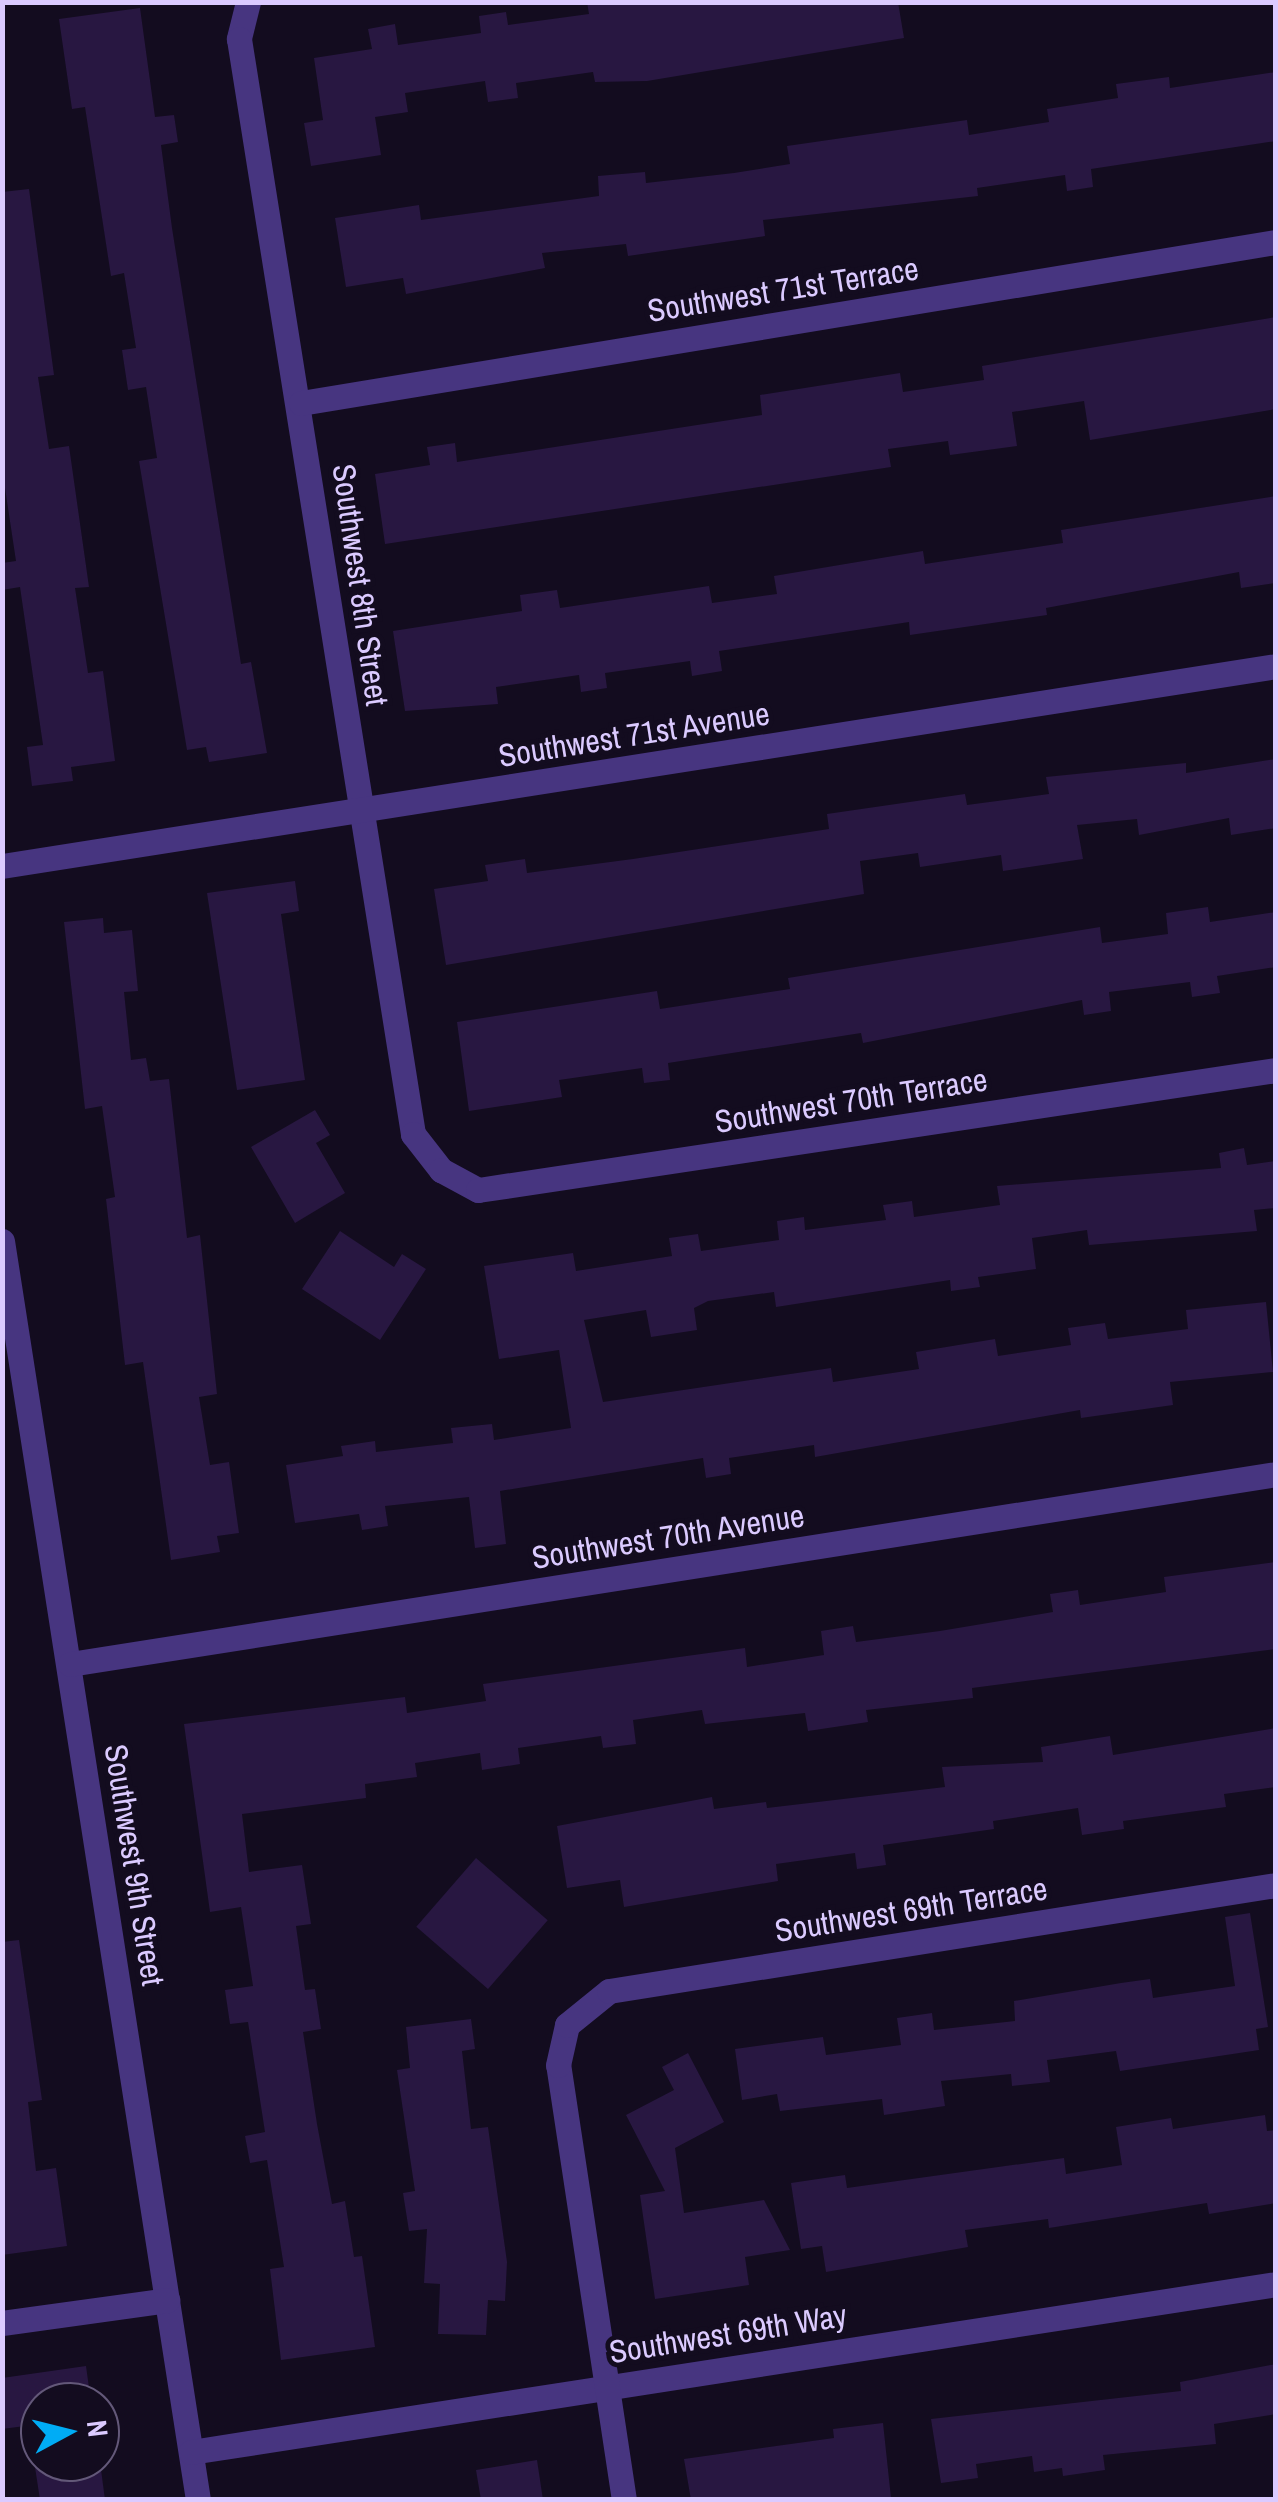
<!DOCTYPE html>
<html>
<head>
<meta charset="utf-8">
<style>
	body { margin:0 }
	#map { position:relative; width:1278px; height:2502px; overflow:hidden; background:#130c1f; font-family:"Archivo Narrow",sans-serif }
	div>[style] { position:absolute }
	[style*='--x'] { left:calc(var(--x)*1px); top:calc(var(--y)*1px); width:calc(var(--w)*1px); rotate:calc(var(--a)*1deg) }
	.building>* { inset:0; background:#281741; transform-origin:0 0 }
	.minor>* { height:25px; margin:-12.5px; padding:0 12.5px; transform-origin:12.5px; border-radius:12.5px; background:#473580 }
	span { translate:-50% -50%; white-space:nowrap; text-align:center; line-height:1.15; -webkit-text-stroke:10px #130c1f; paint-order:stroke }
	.street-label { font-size:32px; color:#dbcaff }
	.frame { position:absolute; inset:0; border:5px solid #dbcaff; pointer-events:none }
	.north { position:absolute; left:20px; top:2382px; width:100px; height:100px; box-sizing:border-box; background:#130c1f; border:2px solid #635879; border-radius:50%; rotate:83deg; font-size:28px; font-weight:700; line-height:40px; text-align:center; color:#dbcaff }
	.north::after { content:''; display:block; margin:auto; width:35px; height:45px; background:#00acf5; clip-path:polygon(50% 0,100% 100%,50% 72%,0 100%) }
</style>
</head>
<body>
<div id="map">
	<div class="building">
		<i style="clip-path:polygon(587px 2px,898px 2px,904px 38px,647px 81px,595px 82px,593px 72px,516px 83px,518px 98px,488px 102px,485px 81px,405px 93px,408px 112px,375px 117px,381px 155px,311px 166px,304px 123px,323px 120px,314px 58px,372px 49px,368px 29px,395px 24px,398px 45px,481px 33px,479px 16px,506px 12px,508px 25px,589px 14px)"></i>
		<i style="clip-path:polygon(140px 8px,155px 117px,174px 115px,178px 142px,161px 145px,172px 228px,241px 664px,251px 662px,267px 753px,209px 762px,206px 747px,187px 750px,139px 461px,157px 458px,146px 387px,128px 390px,122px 350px,136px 348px,124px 273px,111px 276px,85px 107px,72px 109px,59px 19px)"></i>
		<i style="clip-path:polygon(1276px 72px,1276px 141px,1091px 169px,1093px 187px,1067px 191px,1065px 175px,977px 188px,978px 196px,763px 220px,765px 236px,628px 256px,626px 244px,542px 253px,545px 268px,406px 294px,403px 278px,346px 287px,335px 218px,419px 205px,421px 220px,599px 196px,598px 176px,645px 172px,646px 183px,734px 173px,790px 164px,787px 146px,967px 120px,969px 135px,1049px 122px,1047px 109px,1118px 98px,1116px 84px,1169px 77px,1170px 88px)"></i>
		<i style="clip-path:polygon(29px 189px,54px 375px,38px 377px,49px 449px,69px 446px,89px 587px,75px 588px,88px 673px,103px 671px,115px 761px,71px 767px,73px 781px,32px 786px,27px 747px,43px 745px,20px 587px,2px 590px,2px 563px,16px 561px,2px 468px,2px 192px)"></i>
		<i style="clip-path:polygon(1276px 317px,1276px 409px,1090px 440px,1084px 401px,1012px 412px,1017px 446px,950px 455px,948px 441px,888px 449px,891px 467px,385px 544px,375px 474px,430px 465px,427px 447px,455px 443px,457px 462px,762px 415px,760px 395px,900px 373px,903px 392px,984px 380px,982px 366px)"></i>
		<i style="clip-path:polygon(1276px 496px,1276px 583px,1241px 588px,1239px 572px,1046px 608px,1047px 615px,910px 635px,909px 622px,719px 651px,722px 671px,692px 676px,690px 661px,605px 673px,607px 688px,581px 692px,579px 675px,496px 687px,498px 704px,405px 711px,393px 631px,522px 611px,520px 595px,557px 590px,560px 608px,709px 586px,712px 603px,777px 594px,774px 576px,923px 551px,925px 564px,1063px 543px,1061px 530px)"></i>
		<i style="clip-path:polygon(1276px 759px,1276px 828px,1231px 835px,1229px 818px,1139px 835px,1137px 819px,1077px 825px,1083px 859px,1003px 871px,1001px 855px,920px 867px,918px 853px,860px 861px,864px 894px,446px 965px,434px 889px,488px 881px,485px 865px,525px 859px,527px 873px,633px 859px,829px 829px,827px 814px,965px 794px,967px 805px,1049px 794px,1046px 777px,1186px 763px,1186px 773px)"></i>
		<i style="clip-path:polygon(295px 881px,299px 911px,281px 914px,305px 1080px,237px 1090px,207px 893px)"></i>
		<i style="clip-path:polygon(1208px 907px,1210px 922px,1276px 912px,1276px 967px,1217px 976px,1220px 993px,1192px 997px,1190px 982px,1109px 992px,1111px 1011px,1084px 1015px,1082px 1000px,863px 1043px,861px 1033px,668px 1063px,670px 1080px,644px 1083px,642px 1068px,559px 1080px,562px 1097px,469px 1111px,457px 1022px,657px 991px,660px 1009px,790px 989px,788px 978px,1100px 927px,1102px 943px,1168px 934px,1166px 913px)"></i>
		<i style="clip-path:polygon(103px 918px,104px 933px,132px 930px,138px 991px,124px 992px,131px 1060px,146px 1058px,150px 1081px,169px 1079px,187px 1238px,200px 1235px,217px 1394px,199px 1397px,210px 1465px,229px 1462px,239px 1533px,217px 1536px,220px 1552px,171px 1560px,143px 1362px,125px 1365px,106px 1199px,115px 1197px,102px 1106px,85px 1109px,64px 922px)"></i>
		<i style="clip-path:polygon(315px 1110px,330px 1135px,316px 1143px,345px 1193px,295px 1223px,251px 1147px)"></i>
		<i style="clip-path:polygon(1244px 1148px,1247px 1165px,1276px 1161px,1276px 1208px,1254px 1210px,1257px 1231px,1089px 1245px,1087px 1230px,1032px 1238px,1036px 1269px,978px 1277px,980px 1287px,951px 1291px,950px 1280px,776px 1307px,774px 1292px,708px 1301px,694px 1308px,697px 1330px,651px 1337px,646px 1310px,584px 1320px,603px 1402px,831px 1368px,833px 1382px,919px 1369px,916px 1352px,995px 1339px,998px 1356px,1071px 1345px,1068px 1328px,1105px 1323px,1108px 1339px,1188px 1329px,1186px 1310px,1266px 1302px,1273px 1372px,1170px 1382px,1173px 1405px,1081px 1418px,1080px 1410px,815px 1457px,814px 1445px,729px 1458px,731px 1474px,706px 1478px,703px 1458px,500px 1491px,506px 1544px,475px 1548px,469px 1497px,385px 1506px,388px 1526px,362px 1530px,359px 1514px,295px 1523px,286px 1465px,343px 1456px,341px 1446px,375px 1441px,376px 1452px,453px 1443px,451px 1428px,492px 1424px,494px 1440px,571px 1428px,559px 1350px,499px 1359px,484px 1266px,573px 1253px,576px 1271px,672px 1256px,669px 1238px,698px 1234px,701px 1251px,779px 1240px,777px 1221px,804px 1217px,805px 1230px,886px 1220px,883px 1205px,912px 1201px,914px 1217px,1000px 1205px,997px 1186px,1221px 1168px,1219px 1153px)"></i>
		<i style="clip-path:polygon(340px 1231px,394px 1267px,402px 1254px,426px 1269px,380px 1340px,302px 1289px)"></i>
		<i style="clip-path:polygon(1276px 1562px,1276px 1649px,972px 1688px,973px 1698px,866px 1710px,868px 1722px,808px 1731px,805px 1713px,705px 1724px,702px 1710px,633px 1720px,636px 1744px,603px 1748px,601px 1736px,518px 1748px,520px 1764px,482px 1770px,480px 1753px,415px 1763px,417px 1777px,365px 1784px,366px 1798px,242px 1814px,249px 1872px,302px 1865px,311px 1924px,296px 1926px,305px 1990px,315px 1989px,321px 2029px,303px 2032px,317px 2124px,332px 2204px,345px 2201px,354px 2257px,362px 2256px,375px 2347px,281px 2360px,270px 2269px,284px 2267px,267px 2160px,250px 2163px,245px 2136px,265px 2132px,248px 2022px,230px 2024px,225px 1990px,253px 1986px,241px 1907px,210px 1912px,184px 1724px,405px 1697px,407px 1713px,486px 1701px,483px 1684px,745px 1648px,747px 1667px,824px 1655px,821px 1631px,853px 1626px,856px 1642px,940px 1631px,1053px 1612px,1050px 1594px,1078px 1590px,1080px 1605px,1166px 1592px,1164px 1577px)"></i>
		<i style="clip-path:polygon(1276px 1728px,1276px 1787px,1224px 1794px,1226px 1807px,1123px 1821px,1124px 1829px,1082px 1835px,1078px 1808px,993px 1821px,994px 1829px,883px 1845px,886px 1865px,857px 1869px,855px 1853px,776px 1864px,778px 1881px,624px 1907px,620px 1880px,567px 1888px,557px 1826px,712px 1797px,714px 1809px,766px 1802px,767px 1808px,945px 1787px,942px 1767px,1043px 1762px,1041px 1747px,1110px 1736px,1113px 1755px)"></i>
		<i style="left:476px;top:1858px;width:95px;height:91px;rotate:41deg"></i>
		<i style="clip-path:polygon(1250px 1913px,1268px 2027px,1256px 2029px,1259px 2050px,1120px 2071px,1116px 2051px,1047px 2060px,1050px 2082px,1012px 2086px,1011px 2074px,941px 2081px,945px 2106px,884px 2115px,882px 2099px,780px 2111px,777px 2094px,742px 2100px,735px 2049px,823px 2037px,826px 2055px,901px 2045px,897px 2018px,932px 2013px,934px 2030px,1015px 2021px,1014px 2001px,1121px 1983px,1150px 1979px,1153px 1998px,1235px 1986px,1225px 1917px)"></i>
		<i style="clip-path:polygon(19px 1940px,42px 2100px,28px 2102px,36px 2171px,56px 2168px,67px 2246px,2px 2255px,2px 1942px)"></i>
		<i style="clip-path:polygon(471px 2019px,475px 2049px,462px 2051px,471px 2129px,488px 2127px,507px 2262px,505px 2301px,488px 2300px,486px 2335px,438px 2334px,440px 2284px,424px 2283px,427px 2229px,409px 2231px,403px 2193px,415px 2191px,397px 2070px,410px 2068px,406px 2027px)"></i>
		<i style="clip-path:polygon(688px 2053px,724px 2122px,675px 2148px,684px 2213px,764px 2200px,790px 2250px,745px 2257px,749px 2285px,655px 2299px,640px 2195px,665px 2191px,626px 2115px,674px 2090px,662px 2067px)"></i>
		<i style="clip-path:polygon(1265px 2115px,1267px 2131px,1276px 2130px,1276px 2203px,1209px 2214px,1207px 2203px,1049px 2228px,1048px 2219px,965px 2230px,968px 2247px,826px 2272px,822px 2246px,801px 2249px,791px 2183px,845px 2175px,847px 2188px,1064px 2158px,1066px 2174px,1122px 2165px,1116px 2127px,1171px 2118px,1173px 2129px)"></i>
		<i style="clip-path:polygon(1276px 2364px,1276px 2414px,1214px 2424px,1216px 2444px,1103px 2455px,1105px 2470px,1063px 2476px,1062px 2468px,1034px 2472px,1032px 2456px,976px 2464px,978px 2478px,941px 2483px,931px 2419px,1181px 2391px,1180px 2382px)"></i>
		<i style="clip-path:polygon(86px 2366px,91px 2402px,40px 2402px,40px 2424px,2px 2429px,2px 2378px)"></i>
		<i style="clip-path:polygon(883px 2423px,891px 2498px,691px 2500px,684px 2459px,834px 2438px,833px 2429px)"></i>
		<i style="clip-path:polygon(537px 2460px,543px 2500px,481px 2500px,476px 2470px)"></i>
		<i style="clip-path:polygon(100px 2462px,105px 2500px,40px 2500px,35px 2467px)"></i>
	</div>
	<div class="minor">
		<i style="--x:248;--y:2;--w:38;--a:104"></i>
		<i style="--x:239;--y:39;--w:1109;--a:80.97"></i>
		<i style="--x:413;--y:1134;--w:46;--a:52.1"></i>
		<i style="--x:441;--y:1170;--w:42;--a:28.4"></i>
		<i style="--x:478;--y:1190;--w:807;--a:-8.55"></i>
		<i style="--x:301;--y:403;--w:988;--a:-9.38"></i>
		<i style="--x:2;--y:866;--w:1290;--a:-8.92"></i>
		<i style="--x:2;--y:1241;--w:1274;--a:81.15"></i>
		<i style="--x:70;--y:1664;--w:1221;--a:-8.95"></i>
		<i style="--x:2;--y:2323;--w:167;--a:-7.9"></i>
		<i style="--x:191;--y:2452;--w:1098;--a:-8.8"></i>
		<i style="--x:624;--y:2500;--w:440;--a:-98.6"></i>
		<i style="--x:558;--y:2065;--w:41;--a:-77.3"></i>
		<i style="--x:567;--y:2025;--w:54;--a:-39"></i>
		<i style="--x:609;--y:1991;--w:675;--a:-9.03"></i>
	</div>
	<div class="street-label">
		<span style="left:783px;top:290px;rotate:-9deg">Southwest 71st Terrace</span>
		<span style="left:360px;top:585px;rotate:82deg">Southwest 8th Street</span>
		<span style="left:634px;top:735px;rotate:-9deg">Southwest 71st Avenue</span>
		<span style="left:851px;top:1101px;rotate:-9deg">Southwest 70th Terrace</span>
		<span style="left:668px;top:1537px;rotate:-9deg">Southwest 70th Avenue</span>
		<span style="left:134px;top:1865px;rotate:81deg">Southwest 9th Street</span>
		<span style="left:911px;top:1910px;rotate:-9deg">Southwest 69th Terrace</span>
		<span style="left:728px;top:2334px;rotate:-9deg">Southwest 69th Way</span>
	</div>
	<div class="frame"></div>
	<div class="north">N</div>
</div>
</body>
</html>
